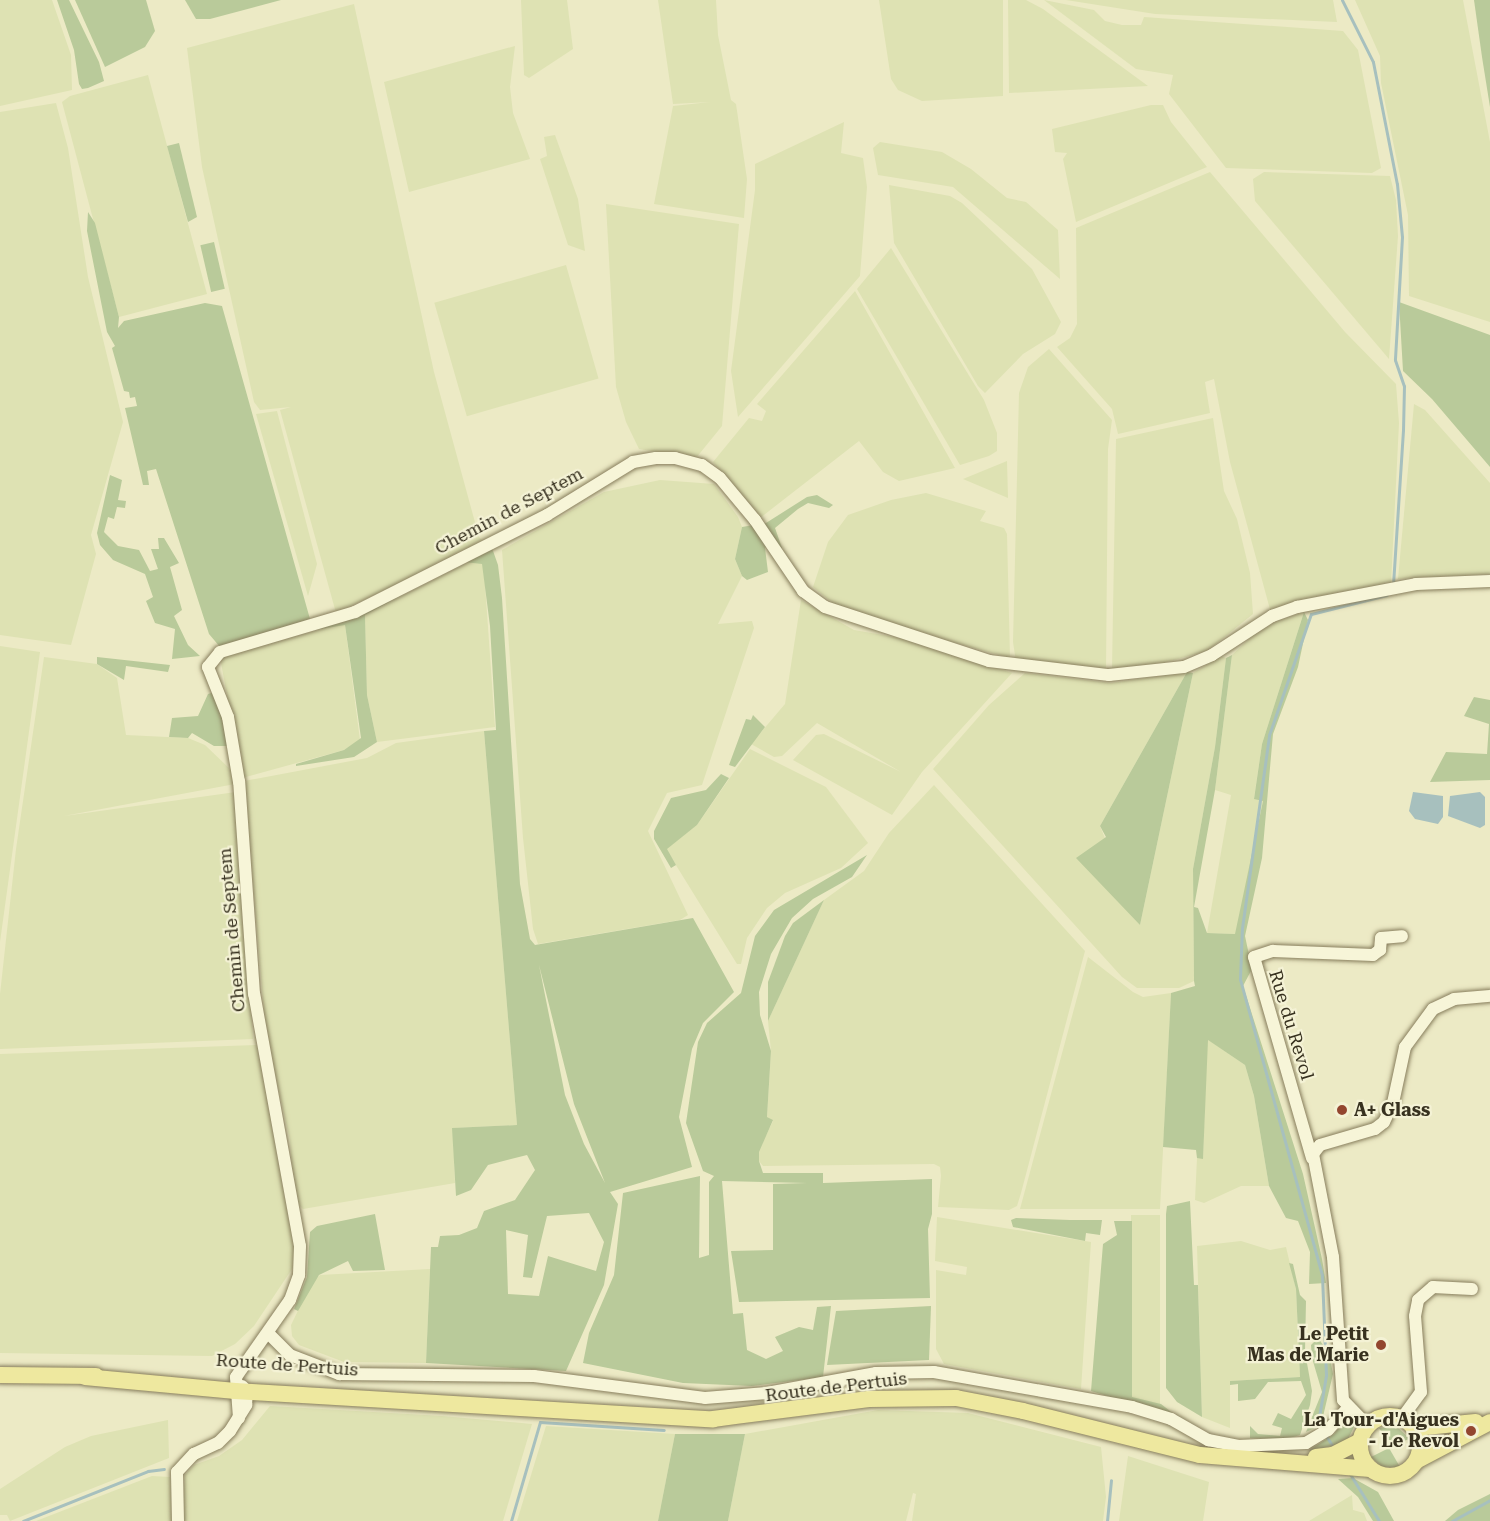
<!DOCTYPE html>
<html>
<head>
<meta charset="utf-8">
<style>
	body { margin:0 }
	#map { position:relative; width:1490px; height:1521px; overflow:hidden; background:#eceac5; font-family:"Roboto Serif",serif }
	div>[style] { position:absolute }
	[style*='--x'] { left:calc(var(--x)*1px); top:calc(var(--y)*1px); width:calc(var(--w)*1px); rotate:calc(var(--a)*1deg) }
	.farmland>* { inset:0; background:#dee2b3; transform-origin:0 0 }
	.green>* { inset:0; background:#b9ca9a; transform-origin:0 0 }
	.water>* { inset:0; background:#a7c0be }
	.stream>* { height:3px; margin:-1.5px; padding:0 1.5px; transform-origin:1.5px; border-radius:1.5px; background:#a7c0be }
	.roads { filter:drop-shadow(0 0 2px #877d5c) drop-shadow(0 0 2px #877d5c) }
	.minor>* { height:12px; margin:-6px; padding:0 6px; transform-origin:6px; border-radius:6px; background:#f7f5d8 }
	.major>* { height:16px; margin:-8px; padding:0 8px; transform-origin:8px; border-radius:8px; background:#eee89f }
	.major>.ring { margin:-8px; padding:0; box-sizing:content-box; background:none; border:16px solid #eee89f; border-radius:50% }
	.dots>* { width:16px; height:16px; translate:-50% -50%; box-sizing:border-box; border:3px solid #f4f2d5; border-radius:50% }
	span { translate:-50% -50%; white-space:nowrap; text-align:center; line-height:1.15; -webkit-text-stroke:4.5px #f4f2d5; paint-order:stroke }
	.street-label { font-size:18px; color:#37311f }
	.poi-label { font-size:18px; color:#37311f; font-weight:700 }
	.left { translate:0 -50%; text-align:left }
	.right { translate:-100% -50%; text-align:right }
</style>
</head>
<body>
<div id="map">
	<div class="farmland">
		<i style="clip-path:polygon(0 0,52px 0,71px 55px,72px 90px,0 106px)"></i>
		<i style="clip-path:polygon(521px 0,567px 0,573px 49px,529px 78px,524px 75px)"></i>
		<i style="clip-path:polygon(658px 0,716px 0,718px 35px,731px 100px,736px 104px,747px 179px,744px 218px,654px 204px,673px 106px,710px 102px,673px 104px)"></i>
		<i style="clip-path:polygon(879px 0,1003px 0,1003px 96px,922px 101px,898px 90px,891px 79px)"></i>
		<i style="clip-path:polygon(1008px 0,1026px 0,1043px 9px,1148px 86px,1009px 93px)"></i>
		<i style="clip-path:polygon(1044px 0,1094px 10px,1105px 21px,1122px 25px,1141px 25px,1144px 17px,1343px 31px,1358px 50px,1381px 168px,1372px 173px,1226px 168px,1169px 94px,1173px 75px,1136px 69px)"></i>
		<i style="clip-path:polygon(1066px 0,1333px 0,1337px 22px,1155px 14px)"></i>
		<i style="clip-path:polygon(1355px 0,1463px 0,1490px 142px,1490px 322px,1409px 296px,1408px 215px,1381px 83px,1380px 56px)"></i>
		<i style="clip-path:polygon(354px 4px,434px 372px,479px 537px,485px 543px,336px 613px,280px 410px,291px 407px,260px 410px,254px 402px,202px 167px,187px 48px)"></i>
		<i style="clip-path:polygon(515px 46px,510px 87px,513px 113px,530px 159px,409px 192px,384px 82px)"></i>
		<i style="clip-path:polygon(148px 75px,207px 294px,119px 317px,62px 102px,70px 96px)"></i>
		<i style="clip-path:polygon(56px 103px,68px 148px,88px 277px,123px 422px,91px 535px,96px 554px,71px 645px,0 635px,0 112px)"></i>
		<i style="clip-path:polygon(1151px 105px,1163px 105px,1171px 122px,1207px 167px,1076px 222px,1063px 159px,1067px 153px,1055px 152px,1052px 129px)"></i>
		<i style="clip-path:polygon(844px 122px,841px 153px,863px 158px,867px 187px,860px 276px,738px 417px,731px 371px,755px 190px,755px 164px)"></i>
		<i style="clip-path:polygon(555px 135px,578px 199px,585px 251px,568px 245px,540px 159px,547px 156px,544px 137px)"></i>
		<i style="clip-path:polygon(880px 142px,942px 152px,971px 169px,1007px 198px,1026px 202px,1058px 230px,1060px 279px,953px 187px,878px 175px,873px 148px)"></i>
		<i style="clip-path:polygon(1210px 172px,1345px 332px,1396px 384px,1399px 423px,1391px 584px,1271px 613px,1230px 462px,1214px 379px,1205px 382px,1210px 413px,1118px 434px,1112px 409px,1057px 347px,1070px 338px,1077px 324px,1076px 228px)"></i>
		<i style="clip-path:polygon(1264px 172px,1390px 176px,1396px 200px,1398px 236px,1389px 359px,1255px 201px,1253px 179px)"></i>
		<i style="clip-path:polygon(889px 185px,950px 196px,962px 203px,1032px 269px,1061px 322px,1055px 334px,1023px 354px,985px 393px,978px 386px,894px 243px)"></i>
		<i style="clip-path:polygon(606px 204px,739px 224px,722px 426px,696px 458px,639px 449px,626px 422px,616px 387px)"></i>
		<i style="clip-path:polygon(891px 248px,984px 400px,997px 433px,997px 451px,989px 456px,960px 465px,857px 289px)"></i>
		<i style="left:566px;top:265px;width:118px;height:137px;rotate:74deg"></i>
		<i style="clip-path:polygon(855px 291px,955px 468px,899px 481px,883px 472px,859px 441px,760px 518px,713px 462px,749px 418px,762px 421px,766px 411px,757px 404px)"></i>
		<i style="clip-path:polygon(1049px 349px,1112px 420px,1108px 449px,1106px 671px,1016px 662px,1013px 642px,1019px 393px,1028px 367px)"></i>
		<i style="clip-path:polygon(1414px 404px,1425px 410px,1490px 483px,1490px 574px,1398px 579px)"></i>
		<i style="clip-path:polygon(277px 411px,317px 564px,308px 596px,256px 414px)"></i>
		<i style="clip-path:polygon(1213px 418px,1224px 491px,1237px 519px,1250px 573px,1253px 614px,1207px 651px,1152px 666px,1112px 669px,1116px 439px)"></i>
		<i style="clip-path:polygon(1007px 461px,1008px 498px,963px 479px)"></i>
		<i style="clip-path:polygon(660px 480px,714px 484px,738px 517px,742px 527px,735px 559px,742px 576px,718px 624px,752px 621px,754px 628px,702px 785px,667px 793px,648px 831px,688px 915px,680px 920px,538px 944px,533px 929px,523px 838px,502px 550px,604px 492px)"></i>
		<i style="clip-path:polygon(926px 493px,986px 511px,980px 521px,1004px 528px,1007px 534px,1010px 658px,844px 612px,813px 587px,828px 542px,848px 515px,891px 500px)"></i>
		<i style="clip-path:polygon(472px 560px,482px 564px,484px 570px,495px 727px,377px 742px,367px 695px,365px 615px)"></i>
		<i style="clip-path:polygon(801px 600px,854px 630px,900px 638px,1012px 673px,922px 772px,892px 815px,793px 760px,816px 735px,824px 734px,901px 772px,817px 723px,782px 756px,774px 757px,751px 744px,785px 704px)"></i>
		<i style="clip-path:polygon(1304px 612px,1262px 744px,1254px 798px,1263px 801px,1236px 934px,1207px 933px,1231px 795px,1215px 790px,1232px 655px,1264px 625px)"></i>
		<i style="clip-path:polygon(340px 624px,345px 625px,360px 740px,344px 750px,242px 778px,220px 657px)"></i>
		<i style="clip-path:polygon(0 646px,40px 652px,0 942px)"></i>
		<i style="clip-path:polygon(1221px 656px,1226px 658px,1215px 747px,1193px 869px,1194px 981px,1179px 988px,1137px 988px,1122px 977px,933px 769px,989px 705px,1025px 673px,1111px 683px,1187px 672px,1100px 826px,1140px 925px,1193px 673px)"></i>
		<i style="clip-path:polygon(44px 657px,97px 664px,117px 678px,126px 735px,188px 738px,205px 745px,231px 770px,235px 784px,64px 816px,236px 792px,253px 1039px,0 1049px,0 994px,16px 849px)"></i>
		<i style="clip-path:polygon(484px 731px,517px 1125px,453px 1128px,455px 1183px,303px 1209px,294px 1200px,290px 1140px,266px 1034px,244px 781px,367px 758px,396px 743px)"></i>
		<i style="clip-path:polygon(750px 749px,826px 787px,868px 843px,841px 868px,785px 893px,767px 908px,747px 938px,741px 964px,737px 964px,666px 849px,697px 825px)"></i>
		<i style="clip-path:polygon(934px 785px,1085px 951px,1021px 1193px,1017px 1206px,1009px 1210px,938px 1207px,941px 1176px,940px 1167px,934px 1164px,763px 1166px,759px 1161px,758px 1152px,773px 1121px,767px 1117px,771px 1051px,768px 1021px,824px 900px,864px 871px,889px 833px)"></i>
		<i style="clip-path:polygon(1088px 957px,1133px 992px,1143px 997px,1171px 993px,1160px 1209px,1020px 1209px)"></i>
		<i style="clip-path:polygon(1207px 1039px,1245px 1065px,1254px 1096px,1269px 1186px,1241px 1186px,1204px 1203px,1195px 1200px,1197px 1158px,1203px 1158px)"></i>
		<i style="clip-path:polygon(257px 1045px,294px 1242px,294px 1266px,254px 1326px,235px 1344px,212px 1356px,0 1353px,0 1054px)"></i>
		<i style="left:1160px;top:1215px;width:189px;height:29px;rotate:90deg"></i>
		<i style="clip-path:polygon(937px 1217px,1091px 1242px,1081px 1389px,944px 1364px,936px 1349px,936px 1270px,966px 1275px,967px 1267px,935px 1261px)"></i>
		<i style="clip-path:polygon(1241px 1241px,1270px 1250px,1286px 1247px,1296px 1289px,1300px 1377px,1230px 1381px,1230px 1428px,1202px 1417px,1197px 1246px)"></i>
		<i style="clip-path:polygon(430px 1269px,426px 1363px,344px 1362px,299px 1345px,292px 1336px,291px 1325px,312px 1282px,320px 1275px)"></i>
		<i style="clip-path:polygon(270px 1406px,442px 1416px,532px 1424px,503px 1521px,181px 1521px,185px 1475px,194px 1465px,219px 1456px,242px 1440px)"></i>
		<i style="clip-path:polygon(878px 1410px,968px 1413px,1101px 1447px,1106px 1497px,1103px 1521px,912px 1521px,916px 1494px,913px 1493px,906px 1521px,728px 1521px,745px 1434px)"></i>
		<i style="clip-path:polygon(168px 1420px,169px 1458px,10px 1521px,7px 1515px,0 1515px,0 1489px,65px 1447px,91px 1436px)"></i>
		<i style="clip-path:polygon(546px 1426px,675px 1434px,658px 1521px,517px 1521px)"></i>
		<i style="clip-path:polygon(1128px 1456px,1209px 1482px,1203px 1521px,1119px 1521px)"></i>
		<i style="clip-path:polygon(152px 1476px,170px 1477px,172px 1521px,36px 1521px)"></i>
		<i style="clip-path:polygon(1352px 1495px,1353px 1510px,1364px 1513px,1367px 1521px,1309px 1521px)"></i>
	</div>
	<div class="green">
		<i style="clip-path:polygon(57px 0,69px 0,99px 62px,104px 81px,88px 88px,82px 89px,79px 84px,74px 50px)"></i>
		<i style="clip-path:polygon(75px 0,146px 0,155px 31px,145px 47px,105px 67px)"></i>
		<i style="clip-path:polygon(185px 0,281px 0,210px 19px,196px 19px)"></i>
		<i style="clip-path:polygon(1474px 0,1490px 0,1490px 107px,1482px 57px)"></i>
		<i style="clip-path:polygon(179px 143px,197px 217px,188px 222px,167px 146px)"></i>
		<i style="clip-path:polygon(88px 212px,95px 223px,119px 317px,118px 328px,124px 321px,205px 303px,222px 306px,310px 619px,220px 647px,209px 634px,156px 469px,147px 471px,149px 485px,143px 485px,125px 408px,137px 406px,135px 397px,130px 398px,129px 392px,124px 391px,112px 348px,115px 346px,107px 332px,87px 231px)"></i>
		<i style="left:214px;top:242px;width:48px;height:14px;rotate:77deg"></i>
		<i style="clip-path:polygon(1399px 302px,1490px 335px,1490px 467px,1432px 399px,1403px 371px)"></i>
		<i style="clip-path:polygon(110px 475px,122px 480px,118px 500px,126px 501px,125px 508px,117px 507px,114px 519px,108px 517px,104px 532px,118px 546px,139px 550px,150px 571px,158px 569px,151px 549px,159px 549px,158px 538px,164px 538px,179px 563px,170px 567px,182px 610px,174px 616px,188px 645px,200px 656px,172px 659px,175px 629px,155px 623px,146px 601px,153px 597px,145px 574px,113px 560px,100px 545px,97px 533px)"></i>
		<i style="clip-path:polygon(817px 495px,833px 505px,829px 508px,808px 503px,798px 509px,775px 528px,782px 548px,779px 551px,771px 542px,765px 548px,768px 572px,747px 580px,742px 576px,735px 559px,742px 527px,766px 523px,807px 497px)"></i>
		<i style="clip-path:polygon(evenodd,492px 548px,498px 565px,502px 598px,520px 884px,530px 939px,535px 945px,693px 918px,734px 992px,703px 1023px,692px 1049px,679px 1117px,692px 1167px,610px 1192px,618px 1204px,604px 1285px,566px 1371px,426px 1363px,431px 1247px,438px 1247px,440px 1236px,459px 1235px,477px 1228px,484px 1211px,515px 1200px,535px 1170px,527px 1155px,488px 1165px,471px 1190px,456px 1196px,452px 1128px,517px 1125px,484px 731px,496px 730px,490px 626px,482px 564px,464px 562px,365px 615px,367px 695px,377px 742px,354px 757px,296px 766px,296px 764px,344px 750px,361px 738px,345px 625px,308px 631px,492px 548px,539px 965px,574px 1104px,605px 1183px,584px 1144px,565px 1095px,539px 965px,492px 548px,589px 1213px,604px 1242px,596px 1271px,548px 1256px,539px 1296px,508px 1294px,506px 1230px,528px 1235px,523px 1277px,532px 1278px,547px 1216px,589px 1213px)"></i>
		<i style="clip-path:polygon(1304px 612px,1308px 620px,1298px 667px,1273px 734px,1262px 858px,1245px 936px,1252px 969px,1243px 986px,1303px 1174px,1322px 1259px,1326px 1283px,1309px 1284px,1310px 1252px,1298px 1221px,1286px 1218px,1269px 1186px,1254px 1096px,1245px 1065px,1208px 1040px,1203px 1159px,1197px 1158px,1196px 1150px,1163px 1147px,1171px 993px,1195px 986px,1194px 981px,1193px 869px,1215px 747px,1226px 658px,1232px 655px,1215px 790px,1194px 907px,1198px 908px,1207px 933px,1235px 934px,1263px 801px,1254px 799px,1262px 744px)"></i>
		<i style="clip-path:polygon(97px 657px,170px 665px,168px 672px,126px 666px,124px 680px,97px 664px)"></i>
		<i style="clip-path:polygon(1187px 672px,1193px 673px,1140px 925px,1076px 858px,1106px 837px,1100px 826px)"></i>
		<i style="clip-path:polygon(215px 692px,230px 746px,214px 746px,192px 733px,188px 738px,169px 737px,172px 718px,198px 716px,208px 694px)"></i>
		<i style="clip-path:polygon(1474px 697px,1490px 700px,1490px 780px,1430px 782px,1446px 752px,1487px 754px,1489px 724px,1464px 716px)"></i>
		<i style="clip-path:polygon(753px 715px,765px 727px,735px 767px,729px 765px,746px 719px,751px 720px)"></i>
		<i style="clip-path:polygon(721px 774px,729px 778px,697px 825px,667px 849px,676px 865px,671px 868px,654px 839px,654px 831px,671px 798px,706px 790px)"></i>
		<i style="clip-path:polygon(867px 855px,852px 877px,813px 899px,792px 918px,771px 954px,759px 992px,760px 1015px,771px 1051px,767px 1117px,773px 1120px,759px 1152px,759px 1161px,763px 1173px,823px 1173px,823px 1183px,932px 1179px,932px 1214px,928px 1229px,930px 1298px,739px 1302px,731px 1251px,773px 1250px,773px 1184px,807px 1183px,722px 1181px,733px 1314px,743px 1313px,747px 1350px,766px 1359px,783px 1351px,775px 1337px,799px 1327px,813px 1330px,817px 1307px,831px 1306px,823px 1377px,752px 1386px,683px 1383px,583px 1363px,589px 1333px,614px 1275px,623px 1193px,700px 1176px,699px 1258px,709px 1255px,709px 1182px,714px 1176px,703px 1171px,686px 1123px,698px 1042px,707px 1023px,741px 993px,755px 936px,774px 910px)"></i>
		<i style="clip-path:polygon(824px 900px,768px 1021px,768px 982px,785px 936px,793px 923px)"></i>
		<i style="clip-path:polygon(1190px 1201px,1194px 1285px,1198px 1285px,1202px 1417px,1177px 1402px,1166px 1388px,1166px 1214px,1167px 1206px)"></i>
		<i style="clip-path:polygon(375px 1214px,385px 1270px,353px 1271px,348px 1261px,319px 1275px,298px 1311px,294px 1309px,307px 1277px,310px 1232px,317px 1226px)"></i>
		<i style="clip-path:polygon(1016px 1218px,1070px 1220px,1102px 1220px,1100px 1235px,1086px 1233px,1085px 1241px,1013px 1227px,1011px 1220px)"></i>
		<i style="clip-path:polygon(1114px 1221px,1132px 1221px,1132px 1397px,1161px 1404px,1179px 1418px,1091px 1391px,1103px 1244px,1117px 1235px)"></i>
		<i style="clip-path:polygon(1289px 1263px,1293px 1264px,1300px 1295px,1306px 1301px,1305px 1352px,1312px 1391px,1310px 1405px,1300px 1435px,1283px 1440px,1250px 1438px,1250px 1426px,1258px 1434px,1280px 1436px,1282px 1428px,1272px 1425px,1278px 1413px,1291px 1419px,1306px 1395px,1301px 1381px,1268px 1382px,1255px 1399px,1238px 1401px,1238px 1384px,1230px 1385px,1230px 1381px,1300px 1377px,1296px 1289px)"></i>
		<i style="clip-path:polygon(931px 1306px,929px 1360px,827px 1365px,836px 1311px)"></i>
		<i style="clip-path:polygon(1318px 1338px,1329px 1353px,1333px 1374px,1321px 1425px,1306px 1432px,1322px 1392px,1312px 1358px,1311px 1345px)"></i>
		<i style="clip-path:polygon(1346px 1419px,1355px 1425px,1346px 1443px,1308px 1451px,1334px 1434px)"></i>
		<i style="clip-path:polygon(1396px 1426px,1410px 1439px,1390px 1445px,1379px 1428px)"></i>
		<i style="clip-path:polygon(675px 1434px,745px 1434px,728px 1521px,658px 1521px)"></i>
		<i style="clip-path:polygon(1389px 1448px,1400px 1467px,1382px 1467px,1371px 1457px)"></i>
		<i style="clip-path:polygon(1353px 1478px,1378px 1492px,1394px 1521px,1373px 1521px,1358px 1497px,1338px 1479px)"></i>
		<i style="clip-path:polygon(1490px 1494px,1490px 1521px,1445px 1521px,1458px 1510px)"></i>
	</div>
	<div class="water">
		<i style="clip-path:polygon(1413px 792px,1443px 796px,1443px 817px,1438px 824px,1415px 819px,1409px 811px)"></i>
		<i style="clip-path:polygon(1480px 792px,1485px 797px,1485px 825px,1480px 828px,1448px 816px,1450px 796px)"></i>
	</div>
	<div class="stream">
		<i style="--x:1342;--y:0;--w:69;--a:63.4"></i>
		<i style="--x:1373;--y:62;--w:124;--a:78.9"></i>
		<i style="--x:1397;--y:184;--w:53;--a:84.6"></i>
		<i style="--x:1402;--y:237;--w:123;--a:93.3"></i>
		<i style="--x:1395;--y:360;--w:28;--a:71"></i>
		<i style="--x:1404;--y:386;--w:44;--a:91.3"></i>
		<i style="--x:1403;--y:430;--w:155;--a:93.7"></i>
		<i style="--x:1323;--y:1430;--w:9;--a:-126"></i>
		<i style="--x:1318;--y:1423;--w:49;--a:-80.5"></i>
		<i style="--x:1326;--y:1375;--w:100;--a:-92.3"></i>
		<i style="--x:1322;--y:1275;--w:307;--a:-105.5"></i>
		<i style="--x:1240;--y:979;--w:51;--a:-87.8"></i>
		<i style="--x:1242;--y:928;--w:195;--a:-82"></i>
		<i style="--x:1269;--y:735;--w:128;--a:-70.9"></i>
		<i style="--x:1311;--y:614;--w:78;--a:-14"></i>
		<i style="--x:1326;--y:1436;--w:14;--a:56"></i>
		<i style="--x:1350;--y:1474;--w:55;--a:58.3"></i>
		<i style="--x:23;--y:1521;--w:135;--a:-21.8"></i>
		<i style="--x:148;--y:1471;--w:16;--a:-7"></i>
		<i style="--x:511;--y:1521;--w:103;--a:-73.7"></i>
		<i style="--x:540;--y:1422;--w:124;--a:3.7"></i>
		<i style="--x:1107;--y:1521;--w:41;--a:-84.4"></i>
		<i style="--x:1452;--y:1521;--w:43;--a:-28.9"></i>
	</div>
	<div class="roads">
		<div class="minor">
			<i style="--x:1312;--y:1158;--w:209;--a:-106.1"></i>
			<i style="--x:1254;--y:957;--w:20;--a:-18"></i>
			<i style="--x:1273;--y:951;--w:100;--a:2.3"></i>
			<i style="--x:1373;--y:955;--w:9;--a:-36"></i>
			<i style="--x:1380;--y:950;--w:12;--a:-85"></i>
			<i style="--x:1381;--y:938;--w:21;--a:-5"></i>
			<i style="--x:269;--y:1334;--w:30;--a:45"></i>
			<i style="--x:290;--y:1355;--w:53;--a:21.2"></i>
			<i style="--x:339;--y:1374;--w:195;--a:0.6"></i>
			<i style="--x:534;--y:1376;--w:172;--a:7.3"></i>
			<i style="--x:705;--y:1398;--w:62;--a:-4.6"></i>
			<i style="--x:767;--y:1393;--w:111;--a:-10.4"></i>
			<i style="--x:876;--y:1373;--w:58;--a:-1"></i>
			<i style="--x:934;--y:1372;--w:201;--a:10"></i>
			<i style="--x:1132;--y:1407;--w:41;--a:17.1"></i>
			<i style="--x:1171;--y:1419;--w:43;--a:29.6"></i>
			<i style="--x:1208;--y:1440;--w:31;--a:11"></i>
			<i style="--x:1238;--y:1446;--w:68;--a:-2.5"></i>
			<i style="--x:1306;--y:1443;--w:26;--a:-31"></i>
			<i style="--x:1328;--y:1430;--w:28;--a:-48"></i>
			<i style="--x:239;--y:1418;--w:41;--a:-94.2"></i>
			<i style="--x:236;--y:1377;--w:94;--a:-55"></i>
			<i style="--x:290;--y:1300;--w:27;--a:-70"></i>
			<i style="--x:299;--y:1275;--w:29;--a:-88"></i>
			<i style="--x:300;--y:1246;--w:256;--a:-100.3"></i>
			<i style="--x:254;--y:994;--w:213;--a:-94"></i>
			<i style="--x:239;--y:782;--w:66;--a:-99.6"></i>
			<i style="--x:228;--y:717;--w:54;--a:-111.8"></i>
			<i style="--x:208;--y:667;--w:19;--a:-51"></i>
			<i style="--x:220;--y:652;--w:141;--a:-16.5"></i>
			<i style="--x:355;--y:612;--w:215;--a:-26.8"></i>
			<i style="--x:547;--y:515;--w:101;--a:-31.6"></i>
			<i style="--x:633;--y:462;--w:23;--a:-10"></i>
			<i style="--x:656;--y:458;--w:19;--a:0"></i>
			<i style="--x:675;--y:458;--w:28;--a:15"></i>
			<i style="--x:702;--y:465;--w:22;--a:36"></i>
			<i style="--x:720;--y:478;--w:55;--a:50.2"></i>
			<i style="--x:755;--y:520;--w:86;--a:55.9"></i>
			<i style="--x:803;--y:591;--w:27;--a:36"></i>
			<i style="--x:825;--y:607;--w:173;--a:18.2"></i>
			<i style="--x:989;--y:661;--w:121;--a:6.7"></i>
			<i style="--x:1109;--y:675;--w:75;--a:-6.1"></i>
			<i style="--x:1184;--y:667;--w:30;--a:-23"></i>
			<i style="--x:1212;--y:655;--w:72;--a:-33"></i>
			<i style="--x:1272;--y:616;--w:27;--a:-20"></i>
			<i style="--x:1297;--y:607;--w:121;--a:-10.9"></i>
			<i style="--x:1416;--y:584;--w:74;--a:-2.3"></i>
			<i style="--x:1402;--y:1418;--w:32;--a:-54"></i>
			<i style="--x:1421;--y:1392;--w:76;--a:-94.5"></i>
			<i style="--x:1415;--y:1316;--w:16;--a:-79"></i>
			<i style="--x:1418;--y:1300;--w:20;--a:-41"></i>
			<i style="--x:1433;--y:1287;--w:39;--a:3"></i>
			<i style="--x:1368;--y:1426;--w:36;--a:-134"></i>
			<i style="--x:1343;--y:1400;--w:143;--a:-94"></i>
			<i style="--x:1333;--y:1257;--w:105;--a:-101"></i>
			<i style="--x:1313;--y:1154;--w:11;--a:-52"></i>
			<i style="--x:1320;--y:1145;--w:57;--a:-16.2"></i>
			<i style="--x:1375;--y:1129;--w:11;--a:-38"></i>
			<i style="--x:1384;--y:1122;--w:21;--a:-65"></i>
			<i style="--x:1393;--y:1103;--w:57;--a:-77.9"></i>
			<i style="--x:1405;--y:1047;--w:47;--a:-53.6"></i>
			<i style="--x:1433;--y:1009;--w:23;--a:-25"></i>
			<i style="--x:1454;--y:999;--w:36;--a:-5"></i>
			<i style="--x:178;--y:1521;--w:49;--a:-91.2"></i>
			<i style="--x:177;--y:1472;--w:25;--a:-47"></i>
			<i style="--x:194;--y:1454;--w:26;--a:-25"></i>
			<i style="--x:218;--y:1443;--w:17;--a:-45"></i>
			<i style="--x:230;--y:1431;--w:31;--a:-58"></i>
			<i style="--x:246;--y:1405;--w:14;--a:-86"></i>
			<i style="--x:247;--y:1391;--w:7;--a:-135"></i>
		</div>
		<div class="major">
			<i style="--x:0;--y:1375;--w:96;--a:0.6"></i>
			<i style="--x:85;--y:1377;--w:151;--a:5.3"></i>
			<i style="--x:235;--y:1391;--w:479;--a:3.4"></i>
			<i style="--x:713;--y:1419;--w:157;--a:-7.3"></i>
			<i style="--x:869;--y:1399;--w:87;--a:-0.7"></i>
			<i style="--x:956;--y:1398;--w:68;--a:11"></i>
			<i style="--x:1023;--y:1411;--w:182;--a:14"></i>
			<i style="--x:1200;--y:1455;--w:171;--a:4.7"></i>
			<i class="ring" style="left:1360px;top:1416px;width:44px;height:44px"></i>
			<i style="--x:1415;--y:1428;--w:61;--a:-5.6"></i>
			<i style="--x:1316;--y:1457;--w:17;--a:-7"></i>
			<i style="--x:1333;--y:1455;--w:30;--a:-27"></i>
			<i style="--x:1418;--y:1460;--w:81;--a:-27.8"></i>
		</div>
	</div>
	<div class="dots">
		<i style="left:1342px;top:1110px;background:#93462f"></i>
		<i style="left:1381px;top:1345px;background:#93462f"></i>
		<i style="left:1471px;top:1431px;background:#93462f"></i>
	</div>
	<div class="street-label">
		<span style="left:509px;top:511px;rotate:-28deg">Chemin de Septem</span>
		<span style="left:232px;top:930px;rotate:-95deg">Chemin de Septem</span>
		<span style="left:1291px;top:1025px;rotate:73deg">Rue du Revol</span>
		<span style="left:287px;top:1365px;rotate:4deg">Route de Pertuis</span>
		<span style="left:836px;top:1387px;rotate:-7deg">Route de Pertuis</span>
	</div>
	<div class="poi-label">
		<span class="left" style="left:1354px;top:1110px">A+ Glass</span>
		<span class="right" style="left:1369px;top:1345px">Le Petit<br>Mas de Marie</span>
		<span class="right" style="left:1459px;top:1431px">La Tour-d'Aigues<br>- Le Revol</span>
	</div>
</div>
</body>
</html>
